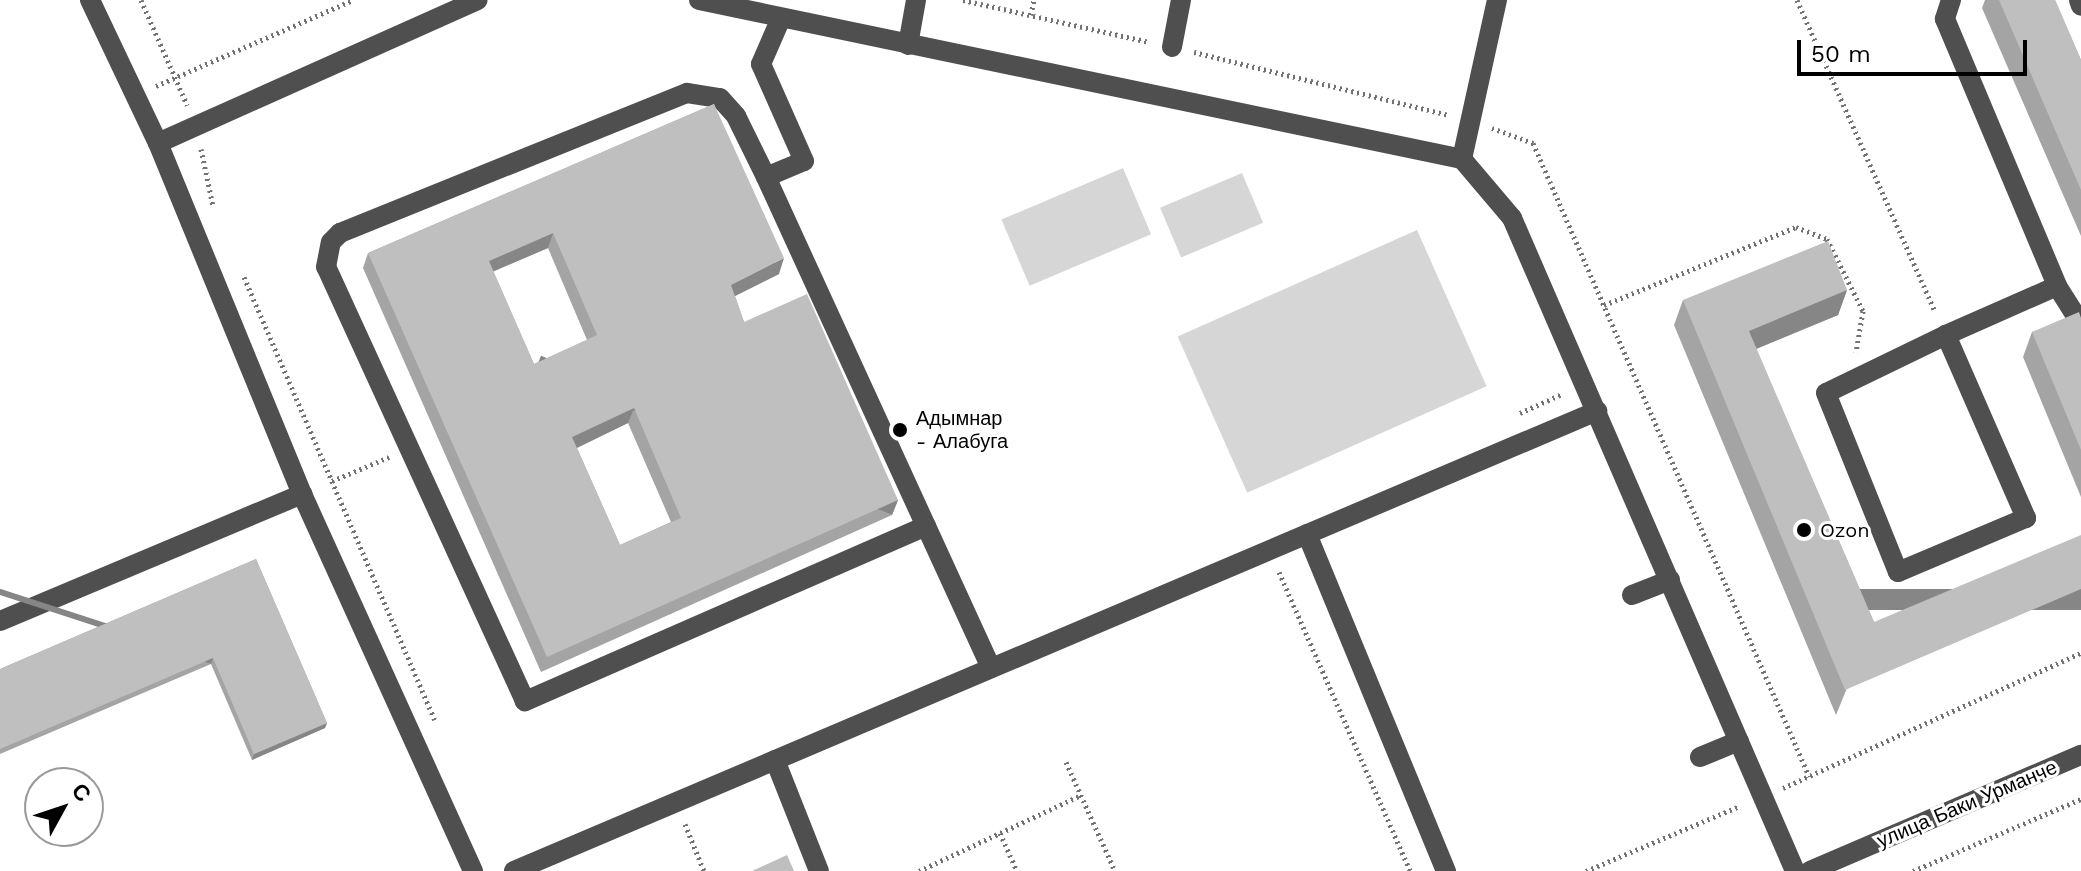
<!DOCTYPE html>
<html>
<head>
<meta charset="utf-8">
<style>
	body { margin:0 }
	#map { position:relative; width:2081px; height:871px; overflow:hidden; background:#fff; font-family:"Work Sans",sans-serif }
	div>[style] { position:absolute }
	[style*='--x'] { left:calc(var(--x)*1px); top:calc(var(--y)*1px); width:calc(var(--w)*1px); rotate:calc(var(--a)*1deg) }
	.green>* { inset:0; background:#d6d6d6; transform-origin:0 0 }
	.path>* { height:5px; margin-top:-2.5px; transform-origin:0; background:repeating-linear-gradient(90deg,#717171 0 2px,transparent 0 6px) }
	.minor>* { height:20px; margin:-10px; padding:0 10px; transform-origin:10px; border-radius:10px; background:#4f4f4f }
	.wall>* { inset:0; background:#a4a4a4 }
	.shaded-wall>* { inset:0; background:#868686; transform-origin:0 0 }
	.building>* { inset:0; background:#bfbfbf }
	.dots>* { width:22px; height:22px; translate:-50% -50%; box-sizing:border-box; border:4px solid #fff; border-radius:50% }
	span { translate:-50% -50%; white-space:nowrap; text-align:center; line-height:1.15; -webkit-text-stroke:6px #fff; paint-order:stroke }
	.poi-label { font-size:20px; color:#000 }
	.left { translate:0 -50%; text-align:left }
	.street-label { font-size:20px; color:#000 }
	.north { position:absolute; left:24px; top:767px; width:80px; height:80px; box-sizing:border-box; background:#fff; border:2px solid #999; border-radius:50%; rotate:50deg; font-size:22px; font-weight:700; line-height:32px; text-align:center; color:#000 }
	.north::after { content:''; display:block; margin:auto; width:28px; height:36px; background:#000; clip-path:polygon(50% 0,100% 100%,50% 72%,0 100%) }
	.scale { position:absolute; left:1797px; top:40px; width:230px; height:36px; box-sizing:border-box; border:4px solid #000; border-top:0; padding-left:10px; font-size:24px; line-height:28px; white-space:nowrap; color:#000; -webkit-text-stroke:6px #fff; paint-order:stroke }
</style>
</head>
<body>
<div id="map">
	<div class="green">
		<i style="left:1123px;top:168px;width:72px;height:132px;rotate:67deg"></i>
		<i style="left:1242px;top:173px;width:54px;height:89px;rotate:67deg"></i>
		<i style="left:1417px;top:230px;width:171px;height:262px;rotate:66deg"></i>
	</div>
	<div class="path">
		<i style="--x:141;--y:0;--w:115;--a:66.3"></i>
		<i style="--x:963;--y:0;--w:191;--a:12.7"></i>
		<i style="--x:1797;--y:0;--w:341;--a:66.1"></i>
		<i style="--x:1031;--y:15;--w:15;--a:-79"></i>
		<i style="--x:1194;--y:52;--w:262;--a:13.9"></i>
		<i style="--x:156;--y:86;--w:215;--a:-23.6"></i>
		<i style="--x:1492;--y:128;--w:44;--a:20.1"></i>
		<i style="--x:1533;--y:143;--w:691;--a:66.44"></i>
		<i style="--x:201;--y:149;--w:58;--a:78.1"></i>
		<i style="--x:244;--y:277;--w:482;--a:66.7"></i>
		<i style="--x:1604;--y:305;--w:207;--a:-22.1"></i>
		<i style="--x:1796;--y:227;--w:33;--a:21"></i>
		<i style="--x:1827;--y:239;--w:80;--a:63.4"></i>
		<i style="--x:1863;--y:311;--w:42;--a:99.7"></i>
		<i style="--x:1520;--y:413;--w:46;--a:-24.3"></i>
		<i style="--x:332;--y:481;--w:62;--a:-22.8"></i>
		<i style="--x:1279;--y:572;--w:326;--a:66.3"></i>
		<i style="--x:1066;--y:762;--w:120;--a:65.8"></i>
		<i style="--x:1783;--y:788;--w:327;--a:-24.4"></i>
		<i style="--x:685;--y:824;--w:51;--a:68"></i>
		<i style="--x:1000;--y:833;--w:42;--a:65.9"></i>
		<i style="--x:919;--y:871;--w:179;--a:-25.1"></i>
		<i style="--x:1586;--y:871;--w:167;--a:-22.9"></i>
		<i style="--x:1913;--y:871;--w:183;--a:-23.2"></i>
	</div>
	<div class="minor">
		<i style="--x:90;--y:0;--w:158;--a:64.6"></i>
		<i style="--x:158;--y:143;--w:379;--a:67.7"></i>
		<i style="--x:302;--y:494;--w:414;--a:65.6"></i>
		<i style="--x:699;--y:0;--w:779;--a:11.77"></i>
		<i style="--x:1462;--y:159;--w:77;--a:49.7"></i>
		<i style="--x:1512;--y:218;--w:712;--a:66.57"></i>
		<i style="--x:1951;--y:0;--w:20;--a:108"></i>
		<i style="--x:1945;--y:19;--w:290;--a:67.2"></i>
		<i style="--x:2057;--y:286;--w:45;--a:57.7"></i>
		<i style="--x:2079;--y:0;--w:6;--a:72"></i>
		<i style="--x:908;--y:45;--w:46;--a:-79.9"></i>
		<i style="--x:1172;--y:47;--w:48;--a:-79.2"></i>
		<i style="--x:158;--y:143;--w:350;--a:-24.1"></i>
		<i style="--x:1462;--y:159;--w:163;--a:-77.6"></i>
		<i style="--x:766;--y:177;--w:41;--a:-22.8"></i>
		<i style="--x:804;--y:161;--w:106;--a:-113.9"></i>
		<i style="--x:761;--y:64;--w:50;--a:-66.5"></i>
		<i style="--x:1946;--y:335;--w:133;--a:154.2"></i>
		<i style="--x:1826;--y:393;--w:193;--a:68.1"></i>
		<i style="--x:1898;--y:572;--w:139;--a:-22.9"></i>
		<i style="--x:2026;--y:518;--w:200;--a:-113.6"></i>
		<i style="--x:1946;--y:335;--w:121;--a:-23.8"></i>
		<i style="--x:926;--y:526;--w:438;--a:156.4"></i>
		<i style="--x:525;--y:701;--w:477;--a:-114.6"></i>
		<i style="--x:326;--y:267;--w:25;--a:-79"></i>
		<i style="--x:331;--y:242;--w:13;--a:-45"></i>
		<i style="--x:340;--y:233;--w:374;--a:-22"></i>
		<i style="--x:687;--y:93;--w:33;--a:9"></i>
		<i style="--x:720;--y:98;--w:24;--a:48"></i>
		<i style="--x:736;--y:116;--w:68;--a:63.8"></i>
		<i style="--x:766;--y:177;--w:540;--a:65.38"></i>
		<i style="--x:1307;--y:534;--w:365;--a:67.6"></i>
		<i style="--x:1632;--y:595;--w:41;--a:-21.5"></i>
		<i style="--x:0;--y:621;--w:328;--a:-22.8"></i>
		<i style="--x:1700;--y:757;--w:42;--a:-22.3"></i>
		<i style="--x:775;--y:760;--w:119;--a:68.4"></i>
		<i style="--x:514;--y:871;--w:1177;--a:-23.01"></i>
		<i style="--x:1810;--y:871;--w:295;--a:-23.2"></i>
	</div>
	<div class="wall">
		<i style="clip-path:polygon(1985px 0,2055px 0,2081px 60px,2081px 236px,1982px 8px)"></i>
		<i style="clip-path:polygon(evenodd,714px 104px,779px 274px,735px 296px,744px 322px,898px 500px,892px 515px,541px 672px,363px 268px,368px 253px,714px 104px,548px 248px,587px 340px,534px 364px,493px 271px,548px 248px,714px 104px,628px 423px,671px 522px,620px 545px,577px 448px,628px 423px)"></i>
		<i style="clip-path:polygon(1847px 290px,1838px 315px,1756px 349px,1874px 622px,1836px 715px,1674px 325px,1683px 300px)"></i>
		<i style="clip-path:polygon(2081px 318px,2081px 497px,2023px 357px,2032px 332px)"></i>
		<i style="clip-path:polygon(256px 559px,327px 723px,325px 728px,252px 760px,211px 664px,0 754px,0 669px)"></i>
	</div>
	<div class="shaded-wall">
		<i style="clip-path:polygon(553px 233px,548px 248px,483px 276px,489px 261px)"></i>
		<i style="clip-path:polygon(784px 258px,779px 274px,725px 301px,731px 285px)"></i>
		<i style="clip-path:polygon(1847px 290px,1838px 315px,1739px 356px,1749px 331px)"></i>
		<i style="clip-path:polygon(634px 408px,628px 423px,566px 453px,572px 437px)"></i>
		<i style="left:898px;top:500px;width:16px;height:385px;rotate:112deg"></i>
		<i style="left:2081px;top:589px;width:21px;height:257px;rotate:90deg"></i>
		<i style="left:213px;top:658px;width:6px;height:232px;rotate:108deg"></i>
		<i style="clip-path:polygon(327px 723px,325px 728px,252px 760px,254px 754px)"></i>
	</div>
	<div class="building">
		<i style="clip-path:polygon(1999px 0,2055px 0,2081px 60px,2081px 190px)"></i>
		<i style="clip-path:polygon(evenodd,714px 104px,784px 258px,731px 285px,744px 322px,807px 294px,898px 500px,547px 657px,368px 253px,714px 104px,553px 233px,597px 335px,534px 364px,489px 261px,553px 233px,714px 104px,634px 408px,681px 518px,620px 545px,572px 437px,634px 408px)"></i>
		<i style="clip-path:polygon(1828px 241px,1847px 290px,1749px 331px,1874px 622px,2081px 535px,2081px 589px,1845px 690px,1683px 300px)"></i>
		<i style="clip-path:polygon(2079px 312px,2081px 318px,2081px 450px,2032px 332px)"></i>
		<i style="clip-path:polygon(256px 559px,327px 723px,254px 754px,213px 658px,0 749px,0 669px)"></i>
		<i style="clip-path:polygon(787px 855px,794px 871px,752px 871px)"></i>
	</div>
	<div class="dots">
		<i style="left:900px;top:430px;background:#000"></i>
		<i style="left:1804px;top:530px;background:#000"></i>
	</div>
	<div class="poi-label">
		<span class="left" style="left:916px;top:430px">Адымнар<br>- Алабуга</span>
		<span class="left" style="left:1820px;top:530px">Ozon</span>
	</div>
	<div class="street-label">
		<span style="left:1967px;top:804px;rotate:-23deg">улица Баки Урманче</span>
	</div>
	<div class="north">С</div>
	<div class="scale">50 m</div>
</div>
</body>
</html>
